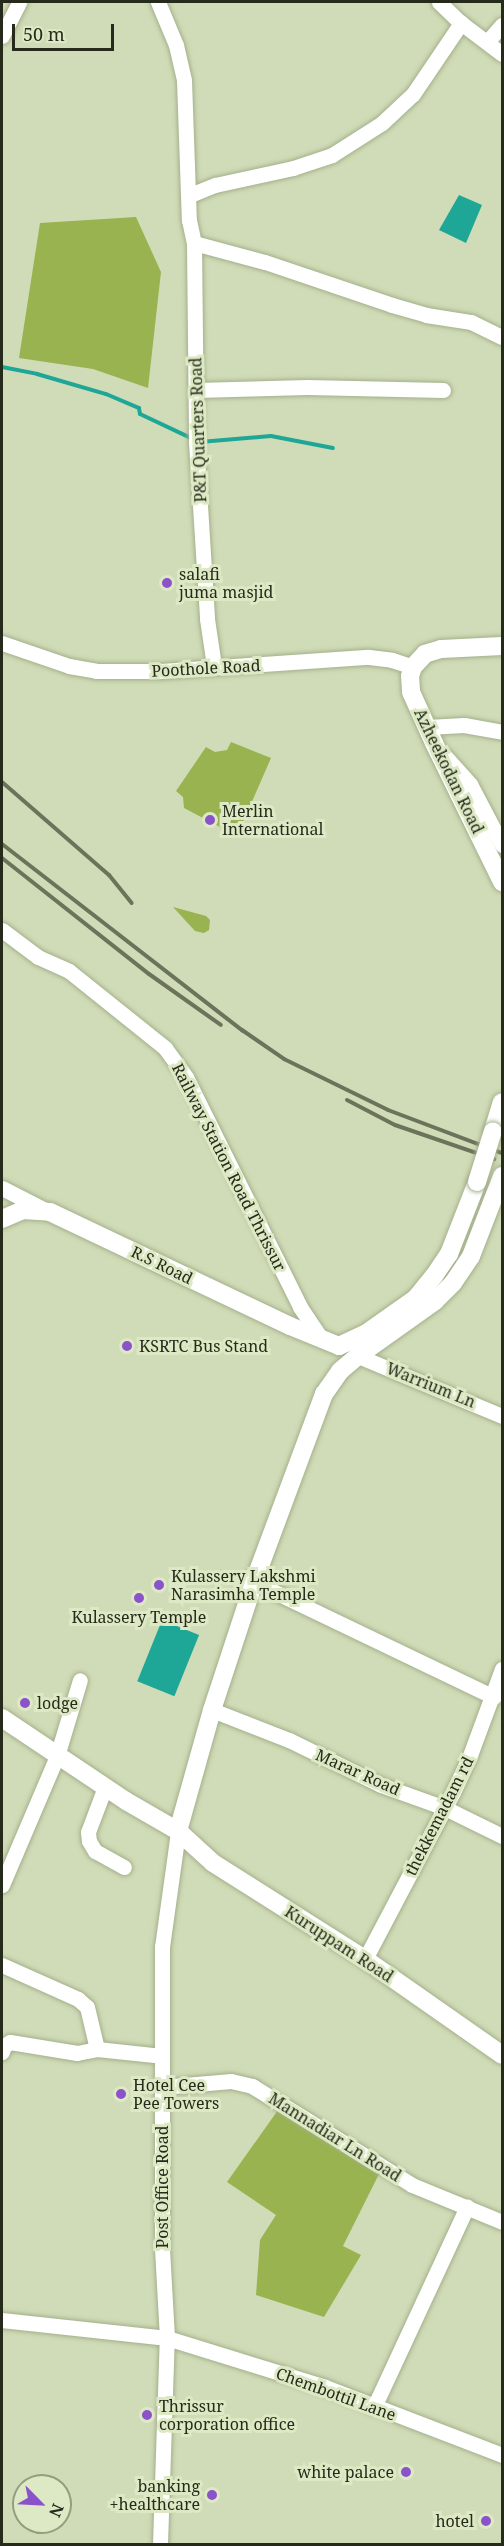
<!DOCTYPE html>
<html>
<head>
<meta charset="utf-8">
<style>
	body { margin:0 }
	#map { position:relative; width:504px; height:2546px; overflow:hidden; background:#d0dcb7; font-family:"Noto Serif",serif }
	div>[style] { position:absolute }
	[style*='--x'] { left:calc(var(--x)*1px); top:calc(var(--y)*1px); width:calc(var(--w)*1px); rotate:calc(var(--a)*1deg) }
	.green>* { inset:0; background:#98b350 }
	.water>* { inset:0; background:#1ea797; transform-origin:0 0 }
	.stream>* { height:4px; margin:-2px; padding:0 2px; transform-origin:2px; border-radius:2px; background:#1ea797 }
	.roads { filter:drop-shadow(0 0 2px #a4b08c) drop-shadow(0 0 2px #a4b08c) }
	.minor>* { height:15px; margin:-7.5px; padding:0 7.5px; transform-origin:7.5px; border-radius:7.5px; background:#fff }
	.major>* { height:18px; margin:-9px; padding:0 9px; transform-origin:9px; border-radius:9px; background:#fff }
	.rail>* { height:4px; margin:-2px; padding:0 2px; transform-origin:2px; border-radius:2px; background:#6b735b }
	.bridges { filter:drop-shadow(0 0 2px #a4b08c) drop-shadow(0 0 2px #a4b08c) }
	.major-bridge>* { height:18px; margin:-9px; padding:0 9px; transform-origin:9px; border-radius:9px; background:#fff }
	.dots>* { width:16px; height:16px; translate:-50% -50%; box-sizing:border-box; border:3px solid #dde9c4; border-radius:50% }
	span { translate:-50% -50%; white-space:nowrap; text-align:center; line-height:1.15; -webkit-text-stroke:6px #dde9c4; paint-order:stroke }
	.street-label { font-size:16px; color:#252a1b }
	.poi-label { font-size:16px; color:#252a1b }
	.left { translate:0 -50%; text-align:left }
	.right { translate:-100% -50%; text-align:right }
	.frame { position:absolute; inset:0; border:3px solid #252a1b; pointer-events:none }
	.north { position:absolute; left:12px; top:2474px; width:60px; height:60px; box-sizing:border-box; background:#dde9c4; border:2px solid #939d80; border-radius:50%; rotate:114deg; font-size:16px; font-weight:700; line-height:24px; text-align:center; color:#252a1b }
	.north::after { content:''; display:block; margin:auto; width:21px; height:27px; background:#8a53ca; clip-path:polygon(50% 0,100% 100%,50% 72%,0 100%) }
	.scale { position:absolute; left:12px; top:24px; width:102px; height:27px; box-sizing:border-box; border:3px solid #252a1b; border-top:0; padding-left:8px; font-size:18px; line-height:21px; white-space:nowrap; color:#252a1b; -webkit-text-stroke:4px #dde9c4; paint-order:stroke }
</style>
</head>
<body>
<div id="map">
	<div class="green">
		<i style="clip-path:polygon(136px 217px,161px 272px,148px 388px,93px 369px,19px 358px,40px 223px)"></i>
		<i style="clip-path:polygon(231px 742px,271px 758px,237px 836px,184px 808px,183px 797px,176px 791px,206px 747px,215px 752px,227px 750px)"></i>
		<i style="clip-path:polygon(173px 907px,206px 916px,210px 920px,209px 930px,204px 933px,195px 931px)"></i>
		<i style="clip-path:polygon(278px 2110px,380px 2172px,343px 2246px,361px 2255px,324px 2317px,256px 2295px,260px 2240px,276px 2215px,227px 2182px)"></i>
	</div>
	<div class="water">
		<i style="clip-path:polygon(459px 195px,482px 205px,466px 243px,439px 230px)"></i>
		<i style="left:162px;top:1620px;width:40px;height:66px;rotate:22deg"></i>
	</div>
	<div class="stream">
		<i style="--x:2;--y:367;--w:36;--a:11"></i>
		<i style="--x:37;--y:374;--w:72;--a:16.2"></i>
		<i style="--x:106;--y:394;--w:36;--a:23"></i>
		<i style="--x:139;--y:408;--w:6;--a:81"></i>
		<i style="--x:140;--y:414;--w:56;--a:25.2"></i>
		<i style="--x:200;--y:442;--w:71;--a:-4.8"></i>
		<i style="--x:271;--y:436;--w:63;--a:11"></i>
	</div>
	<div class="roads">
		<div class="minor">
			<i style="--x:158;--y:2;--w:47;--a:67.3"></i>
			<i style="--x:176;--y:45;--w:36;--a:77"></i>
			<i style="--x:184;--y:80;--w:140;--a:88"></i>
			<i style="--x:189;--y:220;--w:24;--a:78"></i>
			<i style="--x:194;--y:243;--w:199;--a:89.4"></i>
			<i style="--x:196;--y:442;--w:177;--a:86.4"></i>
			<i style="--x:207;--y:619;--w:48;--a:81.5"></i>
			<i style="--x:439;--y:2;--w:30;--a:44"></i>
			<i style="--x:461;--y:23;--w:51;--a:37.1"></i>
			<i style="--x:2;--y:36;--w:38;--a:-63"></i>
			<i style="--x:487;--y:42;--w:23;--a:-49"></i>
			<i style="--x:190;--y:195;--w:27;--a:-22"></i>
			<i style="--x:215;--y:185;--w:80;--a:-12.3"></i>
			<i style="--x:293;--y:168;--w:41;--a:-18.4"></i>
			<i style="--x:332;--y:155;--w:59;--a:-32.6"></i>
			<i style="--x:382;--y:123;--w:42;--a:-43.1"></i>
			<i style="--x:413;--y:94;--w:86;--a:-55.9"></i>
			<i style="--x:194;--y:243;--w:73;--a:15"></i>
			<i style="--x:265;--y:262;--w:134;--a:18.7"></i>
			<i style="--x:392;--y:305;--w:35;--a:16"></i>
			<i style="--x:426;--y:315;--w:46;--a:8.8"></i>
			<i style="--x:471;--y:322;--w:34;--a:26"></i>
			<i style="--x:196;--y:390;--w:111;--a:-1.5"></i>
			<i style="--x:307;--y:387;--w:136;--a:1.3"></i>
			<i style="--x:2;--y:643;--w:71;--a:18.9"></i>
			<i style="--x:69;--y:666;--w:27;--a:10"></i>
			<i style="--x:96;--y:671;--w:65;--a:0"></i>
			<i style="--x:161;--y:671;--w:208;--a:-3.9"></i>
			<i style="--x:369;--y:657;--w:23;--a:7"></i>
			<i style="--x:392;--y:660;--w:22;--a:18"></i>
			<i style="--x:427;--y:727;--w:37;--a:-3"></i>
			<i style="--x:464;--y:725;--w:39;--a:10"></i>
			<i style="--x:444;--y:755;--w:39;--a:48"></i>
			<i style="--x:470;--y:784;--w:69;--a:62.3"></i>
			<i style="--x:2;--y:930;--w:45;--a:36.9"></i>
			<i style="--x:38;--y:957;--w:34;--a:24"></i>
			<i style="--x:69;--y:971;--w:123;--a:38.7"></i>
			<i style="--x:165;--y:1048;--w:36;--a:54"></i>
			<i style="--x:186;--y:1077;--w:257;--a:63.6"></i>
			<i style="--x:300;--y:1307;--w:36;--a:56"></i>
			<i style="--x:2;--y:1188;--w:51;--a:27.1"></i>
			<i style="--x:358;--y:1356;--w:156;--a:22.6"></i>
			<i style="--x:254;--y:1582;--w:266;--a:25.6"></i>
			<i style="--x:212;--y:1710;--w:83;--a:21.3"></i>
			<i style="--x:289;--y:1740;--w:102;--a:26.1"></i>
			<i style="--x:381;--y:1785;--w:68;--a:19.8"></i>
			<i style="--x:445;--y:1808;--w:64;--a:26.2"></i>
			<i style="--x:105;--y:1787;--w:48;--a:110.7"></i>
			<i style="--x:88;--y:1832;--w:9;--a:84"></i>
			<i style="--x:89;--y:1841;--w:12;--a:59"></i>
			<i style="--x:95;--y:1851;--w:33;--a:29"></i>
			<i style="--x:2;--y:1885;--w:140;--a:-66.9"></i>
			<i style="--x:57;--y:1756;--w:79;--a:-73.2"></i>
			<i style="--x:365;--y:1959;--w:189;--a:-62.2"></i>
			<i style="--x:453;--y:1792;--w:38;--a:-65"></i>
			<i style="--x:469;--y:1758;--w:95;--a:-69.7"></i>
			<i style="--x:2;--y:1965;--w:83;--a:24.1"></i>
			<i style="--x:78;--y:1999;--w:12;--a:42"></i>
			<i style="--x:87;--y:2007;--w:43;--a:76.6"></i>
			<i style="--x:97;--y:2049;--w:65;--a:6.1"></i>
			<i style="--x:2;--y:2052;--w:6;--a:-72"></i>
			<i style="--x:4;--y:2046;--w:7;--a:-34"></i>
			<i style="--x:10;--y:2042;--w:68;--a:9.3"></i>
			<i style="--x:77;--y:2053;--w:20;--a:-11"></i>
			<i style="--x:162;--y:2087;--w:69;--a:-5"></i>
			<i style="--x:231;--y:2081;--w:22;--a:13"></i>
			<i style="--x:252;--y:2086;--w:188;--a:31.7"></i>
			<i style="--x:412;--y:2185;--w:97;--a:22.3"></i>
			<i style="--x:2;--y:2320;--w:166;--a:6.2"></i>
			<i style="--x:167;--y:2338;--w:165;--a:17.2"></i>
			<i style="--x:325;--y:2387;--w:190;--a:21"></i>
			<i style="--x:374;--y:2407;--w:221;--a:-65.1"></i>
			<i style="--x:160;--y:2544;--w:206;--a:-88.1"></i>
			<i style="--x:167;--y:2338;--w:89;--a:-93.2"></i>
			<i style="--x:162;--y:2249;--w:302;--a:-90"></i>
			<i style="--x:162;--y:1947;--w:117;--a:-82.1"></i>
		</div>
		<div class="major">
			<i style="--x:502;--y:646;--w:61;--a:177.2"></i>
			<i style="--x:441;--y:649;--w:17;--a:163"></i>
			<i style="--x:425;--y:654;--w:18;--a:133"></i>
			<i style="--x:413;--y:667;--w:9;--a:108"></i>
			<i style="--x:410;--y:676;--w:16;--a:86"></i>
			<i style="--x:411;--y:692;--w:56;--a:65.7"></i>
			<i style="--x:434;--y:743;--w:155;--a:63.9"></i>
			<i style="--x:493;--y:1131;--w:30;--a:-73"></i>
			<i style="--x:2;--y:1219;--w:23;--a:-23"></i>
			<i style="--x:23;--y:1210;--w:27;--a:4"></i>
			<i style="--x:50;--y:1212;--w:266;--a:25.4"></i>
			<i style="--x:290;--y:1326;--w:53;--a:22.2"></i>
			<i style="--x:339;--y:1346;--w:29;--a:-25"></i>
			<i style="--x:365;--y:1334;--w:62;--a:-35.2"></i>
			<i style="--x:416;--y:1298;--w:28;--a:-51"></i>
			<i style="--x:434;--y:1276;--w:27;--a:-56"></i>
			<i style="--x:449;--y:1254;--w:77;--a:-68.7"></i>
			<i style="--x:2;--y:1718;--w:149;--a:33.8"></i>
			<i style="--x:126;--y:1801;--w:60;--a:30"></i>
			<i style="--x:178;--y:1831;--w:47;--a:42.4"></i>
			<i style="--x:213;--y:1863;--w:180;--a:32.3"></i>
			<i style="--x:365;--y:1959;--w:167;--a:35"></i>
			<i style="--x:178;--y:1831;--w:126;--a:-74.3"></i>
			<i style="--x:212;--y:1710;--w:135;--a:-71.8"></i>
			<i style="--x:254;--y:1582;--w:201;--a:-69.6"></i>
			<i style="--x:324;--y:1394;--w:28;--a:-55"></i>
			<i style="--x:340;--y:1371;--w:23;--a:-40"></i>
			<i style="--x:358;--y:1356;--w:95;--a:-35.5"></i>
			<i style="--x:435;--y:1301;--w:25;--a:-45"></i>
			<i style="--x:453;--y:1283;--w:32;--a:-56"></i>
			<i style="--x:471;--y:1256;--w:86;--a:-68.8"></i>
		</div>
	</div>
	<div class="rail">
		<i style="--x:2;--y:782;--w:142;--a:41"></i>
		<i style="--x:109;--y:875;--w:36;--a:51"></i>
		<i style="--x:2;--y:844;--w:304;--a:37.8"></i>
		<i style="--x:242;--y:1030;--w:51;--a:34.6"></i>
		<i style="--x:284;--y:1059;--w:116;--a:26.1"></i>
		<i style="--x:388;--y:1110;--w:122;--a:20.7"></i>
		<i style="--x:2;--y:858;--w:187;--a:38.3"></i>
		<i style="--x:149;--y:974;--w:88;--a:35.3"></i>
		<i style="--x:347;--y:1100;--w:54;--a:27.5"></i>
		<i style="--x:395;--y:1125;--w:105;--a:19"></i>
	</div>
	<div class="bridges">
		<div class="major-bridge">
			<i style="--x:477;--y:1182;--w:53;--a:-72.6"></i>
		</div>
	</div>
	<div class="dots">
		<i style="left:167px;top:583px;background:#8a53ca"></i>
		<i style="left:210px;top:820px;background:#8a53ca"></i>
		<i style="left:127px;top:1346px;background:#8a53ca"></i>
		<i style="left:159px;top:1585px;background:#8a53ca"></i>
		<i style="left:139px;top:1598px;background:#8a53ca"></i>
		<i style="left:25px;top:1703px;background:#8a53ca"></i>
		<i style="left:121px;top:2094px;background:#8a53ca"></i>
		<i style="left:147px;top:2415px;background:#8a53ca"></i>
		<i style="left:406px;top:2472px;background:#8a53ca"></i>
		<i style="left:212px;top:2495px;background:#8a53ca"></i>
		<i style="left:486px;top:2521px;background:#8a53ca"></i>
	</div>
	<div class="street-label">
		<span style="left:198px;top:430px;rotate:-92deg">P&amp;T Quarters Road</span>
		<span style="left:206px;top:668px;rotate:-3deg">Poothole Road</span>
		<span style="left:449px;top:771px;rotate:64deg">Azheekodan Road</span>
		<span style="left:229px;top:1167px;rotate:63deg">Railway Station Road Thrissur</span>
		<span style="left:162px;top:1265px;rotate:26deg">R.S Road</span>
		<span style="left:431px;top:1385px;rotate:22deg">Warrium Ln</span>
		<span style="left:358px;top:1772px;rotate:24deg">Marar Road</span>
		<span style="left:439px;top:1816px;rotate:-63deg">thekkemadam rd</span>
		<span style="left:339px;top:1944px;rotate:33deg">Kuruppam Road</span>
		<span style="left:335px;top:2137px;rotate:32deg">Mannadiar Ln Road</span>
		<span style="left:162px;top:2187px;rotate:-90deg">Post Office Road</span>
		<span style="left:336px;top:2394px;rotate:20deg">Chembottil Lane</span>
	</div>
	<div class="poi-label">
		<span class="left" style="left:179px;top:583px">salafi<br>juma masjid</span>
		<span class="left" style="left:222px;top:820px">Merlin<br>International</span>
		<span class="left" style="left:139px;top:1346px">KSRTC Bus Stand</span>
		<span class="left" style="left:171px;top:1585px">Kulassery Lakshmi<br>Narasimha Temple</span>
		<span style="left:139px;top:1617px">Kulassery Temple</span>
		<span class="left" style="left:37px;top:1703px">lodge</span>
		<span class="left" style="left:133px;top:2094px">Hotel Cee<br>Pee Towers</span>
		<span class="left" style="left:159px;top:2415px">Thrissur<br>corporation office</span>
		<span class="right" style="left:394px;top:2472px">white palace</span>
		<span class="right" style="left:200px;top:2495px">banking<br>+healthcare</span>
		<span class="right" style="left:474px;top:2521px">hotel</span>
	</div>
	<div class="frame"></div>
	<div class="north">N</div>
	<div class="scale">50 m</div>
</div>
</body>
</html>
